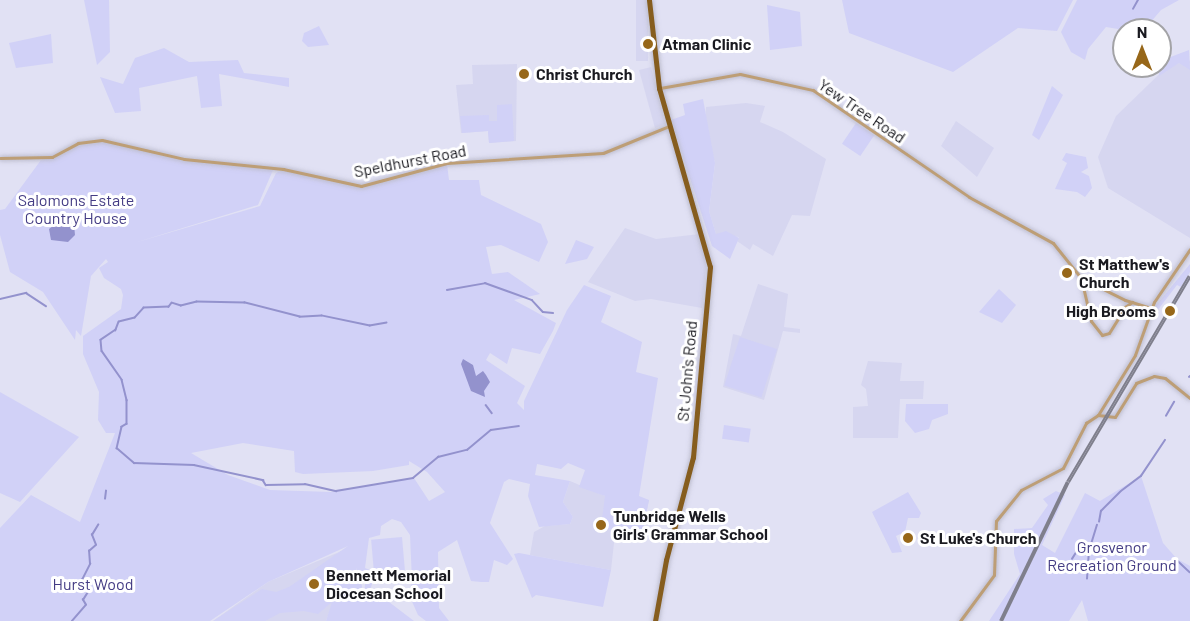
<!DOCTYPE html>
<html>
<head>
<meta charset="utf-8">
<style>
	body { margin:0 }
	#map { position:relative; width:1190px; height:621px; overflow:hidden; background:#e1e1f4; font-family:Barlow,sans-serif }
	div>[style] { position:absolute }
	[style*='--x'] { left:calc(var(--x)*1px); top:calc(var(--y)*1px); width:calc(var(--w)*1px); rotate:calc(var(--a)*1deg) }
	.built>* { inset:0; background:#d6d6f0; transform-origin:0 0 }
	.green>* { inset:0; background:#d1d1f7; transform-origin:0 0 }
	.water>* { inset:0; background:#9392cd }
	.stream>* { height:1.5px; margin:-0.75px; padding:0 0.75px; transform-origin:0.75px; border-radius:0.75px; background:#9392cd }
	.roads { filter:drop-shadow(0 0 2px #bdbdce) drop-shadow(0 0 2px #bdbdce) }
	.tertiary>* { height:3px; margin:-1.5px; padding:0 1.5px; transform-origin:1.5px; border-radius:1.5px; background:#bd9e76 }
	.trunk>* { height:5px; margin:-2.5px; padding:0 2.5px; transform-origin:2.5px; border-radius:2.5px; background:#865d1e }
	.rail>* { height:4px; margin-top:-2px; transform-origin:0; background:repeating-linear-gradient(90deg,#fff 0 4.5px,#7f7f8c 0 9px); box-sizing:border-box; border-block:2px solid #7f7f8c }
	.dots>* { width:16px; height:16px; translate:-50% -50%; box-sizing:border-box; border:3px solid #fff; border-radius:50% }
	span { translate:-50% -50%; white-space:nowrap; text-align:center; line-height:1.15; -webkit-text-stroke:6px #fff; paint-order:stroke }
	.poi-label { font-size:16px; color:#1a1a20; font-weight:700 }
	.left { translate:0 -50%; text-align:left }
	.right { translate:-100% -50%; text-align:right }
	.street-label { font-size:16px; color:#1a1a20 }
	.park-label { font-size:16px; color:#443c84 }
	.north { position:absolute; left:1112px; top:18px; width:60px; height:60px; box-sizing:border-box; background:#fff; border:2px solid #a3a3a6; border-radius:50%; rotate:0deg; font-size:16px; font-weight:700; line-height:24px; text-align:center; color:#1a1a20 }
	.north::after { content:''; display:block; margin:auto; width:21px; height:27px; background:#976719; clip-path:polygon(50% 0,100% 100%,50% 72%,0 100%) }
</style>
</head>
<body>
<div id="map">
	<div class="built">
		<i style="left:636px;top:0;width:12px;height:61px"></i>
		<i style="clip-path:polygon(1181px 53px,1190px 61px,1190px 238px,1108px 188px,1098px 157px,1116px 116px)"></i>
		<i style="clip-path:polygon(517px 64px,516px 141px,489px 143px,488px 131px,461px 133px,456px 85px,473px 84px,472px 65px)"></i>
		<i style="clip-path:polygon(651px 67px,665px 124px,655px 128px,639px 70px)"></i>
		<i style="clip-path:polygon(746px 103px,765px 106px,760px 122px,783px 132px,826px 159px,810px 216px,792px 215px,773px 256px,753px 244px,750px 250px,737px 241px,739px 237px,716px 234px,709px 211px,715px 163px,705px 124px,706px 107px)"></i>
		<i style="clip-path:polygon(956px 121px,994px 148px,977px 177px,941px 146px)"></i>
		<i style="clip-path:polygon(625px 228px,656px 239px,700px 234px,706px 265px,702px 308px,651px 299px,635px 301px,588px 282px)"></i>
		<i style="clip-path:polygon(758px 284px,788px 294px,784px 327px,800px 329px,800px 333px,783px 331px,764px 400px,723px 387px,733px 334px,741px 336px)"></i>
		<i style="clip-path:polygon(868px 361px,902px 363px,900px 381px,924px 381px,923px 399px,900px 399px,898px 438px,853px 438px,853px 407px,868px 406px,866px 389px,861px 385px)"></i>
		<i style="clip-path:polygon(570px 481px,605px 496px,649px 500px,642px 534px,615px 534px,611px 570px,530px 555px,534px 532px,545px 526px,570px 524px,573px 517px,563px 502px)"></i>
		<i style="clip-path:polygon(351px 547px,361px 594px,332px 604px,326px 621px,213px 621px,268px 582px)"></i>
	</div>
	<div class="green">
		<i style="clip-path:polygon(84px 0,109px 0,110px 52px,97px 65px)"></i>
		<i style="clip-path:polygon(842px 0,1073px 0,1057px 31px,1018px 28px,953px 72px,849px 33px)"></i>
		<i style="clip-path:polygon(1077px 0,1179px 0,1161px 10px,1144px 30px,1124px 30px,1124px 35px,1118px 29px,1106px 27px,1088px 49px,1085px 60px,1071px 52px,1061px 32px)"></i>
		<i style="clip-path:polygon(767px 5px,800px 12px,802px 46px,770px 50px)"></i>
		<i style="clip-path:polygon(319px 26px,329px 45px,308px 47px,302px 41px,304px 33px)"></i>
		<i style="clip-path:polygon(51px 34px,53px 63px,16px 68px,9px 43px)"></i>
		<i style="clip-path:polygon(164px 48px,189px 62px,238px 60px,244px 73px,289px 78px,289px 87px,219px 74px,222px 106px,201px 108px,197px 76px,139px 88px,141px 111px,115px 113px,100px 77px,123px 84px,135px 58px)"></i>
		<i style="clip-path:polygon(1189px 50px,1190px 70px,1179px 63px,1159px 76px,1160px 61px)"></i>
		<i style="clip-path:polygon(1052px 86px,1063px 95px,1039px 140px,1032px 135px)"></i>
		<i style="clip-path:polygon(703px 99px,715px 163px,709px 211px,716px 234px,726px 231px,739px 238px,730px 259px,712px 246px,671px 120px,685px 115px,683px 104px)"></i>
		<i style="clip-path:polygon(512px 104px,514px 141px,489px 143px,488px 131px,462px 133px,460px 116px,489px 115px,489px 121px,497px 121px,497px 105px)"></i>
		<i style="left:856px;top:123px;width:22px;height:25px;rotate:34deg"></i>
		<i style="clip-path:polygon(evenodd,104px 142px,182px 160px,273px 170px,258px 205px,134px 243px,260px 206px,276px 173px,283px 170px,361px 188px,447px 164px,449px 180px,479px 180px,481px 195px,541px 224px,548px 242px,539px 262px,501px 245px,486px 247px,492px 274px,508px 272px,540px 294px,514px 300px,556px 323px,553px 331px,540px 354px,512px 348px,507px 364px,490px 353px,486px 360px,525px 386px,517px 403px,524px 410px,524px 401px,567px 310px,584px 285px,611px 296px,601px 322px,642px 342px,636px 372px,658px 378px,639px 496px,649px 500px,642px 534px,601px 527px,605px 496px,579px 487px,585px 470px,568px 463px,561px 469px,537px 464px,535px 475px,570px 481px,563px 502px,573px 517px,570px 524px,539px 527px,528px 496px,530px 484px,509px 479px,504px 482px,490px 523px,513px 559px,507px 565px,494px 560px,489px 582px,481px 582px,471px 581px,457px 540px,438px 552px,439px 608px,449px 621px,426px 621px,418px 615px,409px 595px,412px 581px,410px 535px,401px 522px,392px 519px,381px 526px,380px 535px,369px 538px,365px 568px,370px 570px,373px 581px,368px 596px,364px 596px,365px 584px,356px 568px,362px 586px,361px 594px,355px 596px,389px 602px,414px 621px,326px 621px,332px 602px,318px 614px,304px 611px,280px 613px,265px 621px,213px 621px,262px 589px,276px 592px,289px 587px,348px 546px,268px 582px,210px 621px,0 621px,0 528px,31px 495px,80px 522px,115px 433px,106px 433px,98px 420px,99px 392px,83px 354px,83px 336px,121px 309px,123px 295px,121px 289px,104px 278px,99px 268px,108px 262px,106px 259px,91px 276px,81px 336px,76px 330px,75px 340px,43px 292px,10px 272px,0 235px,0 210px,5px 209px,41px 160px,76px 146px,104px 142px,243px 443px,294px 451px,295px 472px,303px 474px,373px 471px,409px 465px,409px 461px,427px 472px,445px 492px,429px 501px,414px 478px,331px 492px,270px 490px,228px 475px,191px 453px,243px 443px)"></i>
		<i style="clip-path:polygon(1066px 153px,1086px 157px,1088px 168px,1081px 172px,1089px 176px,1092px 188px,1085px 197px,1077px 192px,1055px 189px,1067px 163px,1062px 160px)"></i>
		<i style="clip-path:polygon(576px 240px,594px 247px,587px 259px,565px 264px)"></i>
		<i style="clip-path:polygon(1190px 264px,1190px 272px,1181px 287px,1177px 285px,1150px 320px,1141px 345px,1153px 309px)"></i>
		<i style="clip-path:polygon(999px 289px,1016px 305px,1002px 323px,979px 312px)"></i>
		<i style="left:740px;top:337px;width:39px;height:51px;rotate:18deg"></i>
		<i style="clip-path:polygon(0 392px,79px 437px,20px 502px,0 493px)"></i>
		<i style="clip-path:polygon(906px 404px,948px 404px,948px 414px,932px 420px,929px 429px,915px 433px,905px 421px)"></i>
		<i style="left:724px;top:425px;width:27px;height:14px;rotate:8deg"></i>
		<i style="clip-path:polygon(1141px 476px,1163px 543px,1177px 559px,1190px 566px,1190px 621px,1088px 621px,1082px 600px,1069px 621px,989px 621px,1020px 574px,1014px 554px,1014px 529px,1032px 528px,1048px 505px,1043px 499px,1056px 491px,1065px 495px,1042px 545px,1055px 553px,1085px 493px,1100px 501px)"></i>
		<i style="clip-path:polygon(908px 492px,921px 513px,919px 518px,908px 518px,905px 532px,896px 536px,902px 552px,892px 553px,872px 512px)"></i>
		<i style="left:402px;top:537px;width:42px;height:31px;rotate:85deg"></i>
		<i style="clip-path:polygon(519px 553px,611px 570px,603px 607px,536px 595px,532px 598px,514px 554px)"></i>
	</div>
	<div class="water">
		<i style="clip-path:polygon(63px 218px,74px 225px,75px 235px,68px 242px,51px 240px,49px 229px)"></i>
		<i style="clip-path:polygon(463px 359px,473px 365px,476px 376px,483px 371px,486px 375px,490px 382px,484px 391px,485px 397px,471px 391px,461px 364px)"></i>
	</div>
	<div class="stream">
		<i style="--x:1133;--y:9;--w:10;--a:-61"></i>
		<i style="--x:447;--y:290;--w:39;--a:-10"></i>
		<i style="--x:485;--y:283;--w:50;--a:19.9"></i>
		<i style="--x:532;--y:300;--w:16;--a:47"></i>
		<i style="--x:543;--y:312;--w:10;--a:6"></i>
		<i style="--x:0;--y:299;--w:27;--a:-13"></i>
		<i style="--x:26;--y:293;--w:24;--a:33"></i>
		<i style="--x:387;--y:323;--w:17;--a:170"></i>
		<i style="--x:370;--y:326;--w:49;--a:-168.2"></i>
		<i style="--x:322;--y:316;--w:22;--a:177"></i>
		<i style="--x:300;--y:317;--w:57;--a:-165.7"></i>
		<i style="--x:245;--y:303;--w:48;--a:-178.8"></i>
		<i style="--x:197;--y:302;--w:16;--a:166"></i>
		<i style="--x:181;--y:306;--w:9;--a:-162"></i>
		<i style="--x:172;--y:303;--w:5;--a:127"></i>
		<i style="--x:169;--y:307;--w:25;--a:178"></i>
		<i style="--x:144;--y:308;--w:13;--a:132"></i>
		<i style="--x:135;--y:318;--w:16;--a:166"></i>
		<i style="--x:119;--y:322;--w:9;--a:111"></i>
		<i style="--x:116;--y:330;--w:18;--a:146"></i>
		<i style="--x:101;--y:340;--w:11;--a:85"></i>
		<i style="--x:102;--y:351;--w:35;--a:55"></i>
		<i style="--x:122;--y:380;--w:21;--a:76"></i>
		<i style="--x:127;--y:400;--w:24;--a:90"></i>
		<i style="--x:127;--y:424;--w:6;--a:149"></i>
		<i style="--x:122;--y:427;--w:22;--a:103"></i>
		<i style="--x:117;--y:448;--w:23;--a:41"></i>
		<i style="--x:134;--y:463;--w:60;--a:1.9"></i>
		<i style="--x:194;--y:465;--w:71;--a:12.3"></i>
		<i style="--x:263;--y:480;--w:6;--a:59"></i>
		<i style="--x:266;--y:485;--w:39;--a:-1"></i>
		<i style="--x:305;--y:484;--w:32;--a:13"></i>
		<i style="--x:336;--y:491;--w:78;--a:-9.6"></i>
		<i style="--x:413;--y:478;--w:33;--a:-40"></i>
		<i style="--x:438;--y:457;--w:30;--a:-14"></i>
		<i style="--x:467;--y:450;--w:31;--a:-40"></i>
		<i style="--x:491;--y:430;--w:28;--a:-8"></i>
		<i style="--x:1189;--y:377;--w:1;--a:-45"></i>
		<i style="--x:486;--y:405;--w:10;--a:53"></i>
		<i style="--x:1166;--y:416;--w:16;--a:-60"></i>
		<i style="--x:1121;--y:491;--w:25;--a:-37"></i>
		<i style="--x:1141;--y:476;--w:43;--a:-56.3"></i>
		<i style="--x:105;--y:499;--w:8;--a:-83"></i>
		<i style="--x:1099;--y:522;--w:11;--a:-80"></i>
		<i style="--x:1101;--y:511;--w:27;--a:-45"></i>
		<i style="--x:1072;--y:559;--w:13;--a:-58"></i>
		<i style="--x:1079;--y:548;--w:10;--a:17"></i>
		<i style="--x:1178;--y:561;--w:16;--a:43"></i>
		<i style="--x:1087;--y:579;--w:28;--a:-86"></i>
		<i style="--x:1089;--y:551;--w:27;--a:-73"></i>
		<i style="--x:90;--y:586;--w:4;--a:-63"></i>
		<i style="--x:92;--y:582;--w:10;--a:-169"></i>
		<i style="--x:82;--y:580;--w:18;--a:-63"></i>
		<i style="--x:90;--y:564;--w:13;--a:-94"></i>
		<i style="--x:89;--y:551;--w:9;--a:-41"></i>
		<i style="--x:96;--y:545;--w:11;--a:-112"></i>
		<i style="--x:92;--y:535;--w:12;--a:-59"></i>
		<i style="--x:72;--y:621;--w:21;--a:-49"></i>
		<i style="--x:86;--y:605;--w:6;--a:-121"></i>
		<i style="--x:83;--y:600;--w:13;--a:-58"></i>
	</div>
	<div class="roads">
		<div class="tertiary">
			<i style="--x:660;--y:88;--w:81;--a:-9.9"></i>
			<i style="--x:740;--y:74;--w:75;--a:12.4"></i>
			<i style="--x:813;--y:90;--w:189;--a:34.4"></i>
			<i style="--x:969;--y:197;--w:96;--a:28.7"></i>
			<i style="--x:1053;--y:243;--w:45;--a:51.3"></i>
			<i style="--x:1081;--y:278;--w:44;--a:76.9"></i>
			<i style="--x:1091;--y:321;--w:18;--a:52"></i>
			<i style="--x:1102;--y:335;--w:7;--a:-16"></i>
			<i style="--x:1109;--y:333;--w:31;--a:-58"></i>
			<i style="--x:1125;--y:307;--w:9;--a:-36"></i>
			<i style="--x:0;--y:158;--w:52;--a:-1.1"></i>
			<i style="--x:52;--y:157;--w:30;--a:-28"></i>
			<i style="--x:78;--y:143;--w:24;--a:-7"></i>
			<i style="--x:102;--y:140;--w:84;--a:13"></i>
			<i style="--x:184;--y:159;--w:100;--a:5.8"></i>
			<i style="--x:283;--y:169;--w:80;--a:12.3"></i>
			<i style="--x:361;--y:186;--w:89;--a:-15"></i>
			<i style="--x:447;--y:163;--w:156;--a:-3.7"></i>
			<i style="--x:603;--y:153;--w:71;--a:-22.2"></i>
			<i style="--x:1081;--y:278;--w:49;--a:26.6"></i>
			<i style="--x:1125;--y:300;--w:27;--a:17"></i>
			<i style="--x:1098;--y:415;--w:70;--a:-58.3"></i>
			<i style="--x:1135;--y:355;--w:56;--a:-70.3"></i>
			<i style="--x:1154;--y:302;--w:64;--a:-55.8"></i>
			<i style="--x:1098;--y:415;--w:17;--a:7"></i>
			<i style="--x:1115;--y:417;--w:40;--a:-58"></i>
			<i style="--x:1136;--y:383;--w:19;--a:-21"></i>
			<i style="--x:1154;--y:376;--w:11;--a:10"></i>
			<i style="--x:1165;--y:378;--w:32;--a:39"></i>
			<i style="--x:960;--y:621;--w:57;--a:-53.5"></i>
			<i style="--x:994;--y:575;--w:54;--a:-87.9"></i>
			<i style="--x:996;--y:521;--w:40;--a:-51"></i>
			<i style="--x:1021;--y:490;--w:47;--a:-27.6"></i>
			<i style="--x:1063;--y:468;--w:51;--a:-62.9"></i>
			<i style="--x:1086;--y:423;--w:14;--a:-34"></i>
		</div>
		<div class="trunk">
			<i style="--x:649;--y:0;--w:89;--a:83.5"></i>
			<i style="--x:659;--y:88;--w:186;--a:74.1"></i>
			<i style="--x:710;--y:267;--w:191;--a:95.1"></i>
			<i style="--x:693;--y:457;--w:106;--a:104.7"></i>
			<i style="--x:666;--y:560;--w:62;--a:100.2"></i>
		</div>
	</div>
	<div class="rail">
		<i style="--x:1001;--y:621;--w:154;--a:-64.3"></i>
		<i style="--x:1068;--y:482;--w:239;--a:-59.4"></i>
	</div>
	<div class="dots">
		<i style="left:648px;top:44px;background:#976719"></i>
		<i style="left:524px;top:74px;background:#976719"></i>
		<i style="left:1067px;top:273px;background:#976719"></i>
		<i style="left:1170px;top:311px;background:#976719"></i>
		<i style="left:601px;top:525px;background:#976719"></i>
		<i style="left:908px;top:538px;background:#976719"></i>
		<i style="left:314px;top:584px;background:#976719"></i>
	</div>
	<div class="poi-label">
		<span class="left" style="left:662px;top:44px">Atman Clinic</span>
		<span class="left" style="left:536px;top:74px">Christ Church</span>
		<span class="left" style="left:1079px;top:273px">St Matthew's<br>Church</span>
		<span class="right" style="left:1156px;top:311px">High Brooms</span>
		<span class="left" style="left:613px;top:525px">Tunbridge Wells<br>Girls' Grammar School</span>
		<span class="left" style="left:920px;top:538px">St Luke's Church</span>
		<span class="left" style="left:326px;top:584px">Bennett Memorial<br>Diocesan School</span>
	</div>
	<div class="street-label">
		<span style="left:862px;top:111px;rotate:34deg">Yew Tree Road</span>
		<span style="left:410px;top:161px;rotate:-11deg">Speldhurst Road</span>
		<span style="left:687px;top:371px;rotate:-85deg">St John's Road</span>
	</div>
	<div class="park-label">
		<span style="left:76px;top:209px">Salomons Estate<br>Country House</span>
		<span style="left:1112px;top:556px">Grosvenor<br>Recreation Ground</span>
		<span style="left:93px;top:584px">Hurst Wood</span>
	</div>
	<div class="north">N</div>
</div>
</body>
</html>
